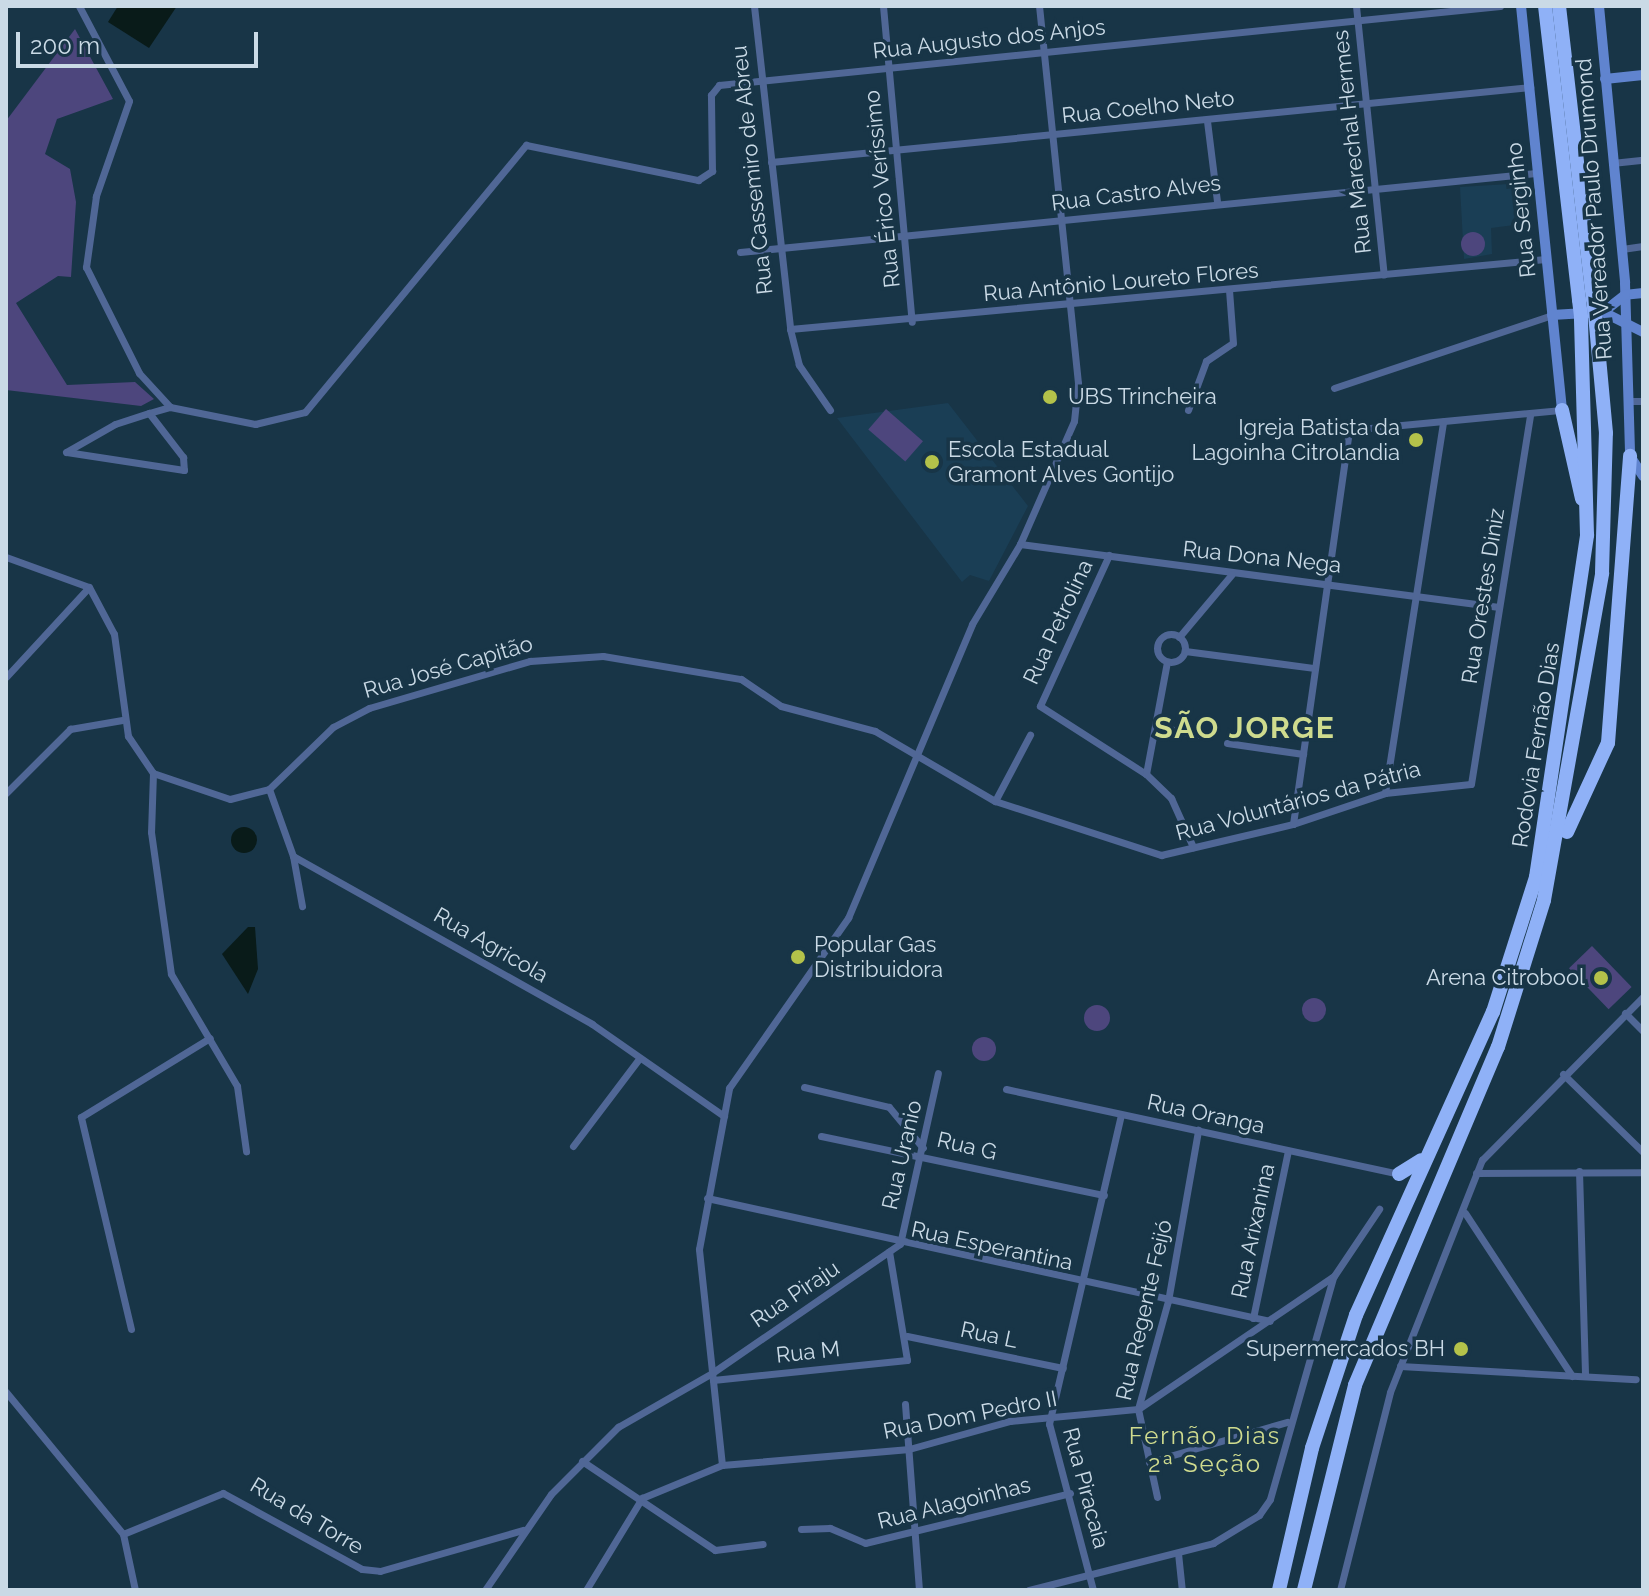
<!DOCTYPE html>
<html>
<head>
<meta charset="utf-8">
<style>
	body { margin:0 }
	#map { position:relative; width:1649px; height:1596px; overflow:hidden; background:#183547; font-family:Raleway,sans-serif }
	div>[style] { position:absolute }
	[style*='--x'] { left:calc(var(--x)*1px); top:calc(var(--y)*1px); width:calc(var(--w)*1px); rotate:calc(var(--a)*1deg) }
	.built>* { inset:0; background:#1a3e55 }
	.green>* { inset:0; background:#4d467d; transform-origin:0 0 }
	.round { border-radius:50% }
	.water>* { inset:0; background:#091b19 }
	.street>* { height:7px; margin:-3.5px; padding:0 3.5px; transform-origin:3.5px; border-radius:3.5px; background:#506796 }
	.street>.ring { margin:-3.5px; padding:0; box-sizing:content-box; background:none; border:7px solid #506796; border-radius:50% }
	.secondary>* { height:10px; margin:-5px; padding:0 5px; transform-origin:5px; border-radius:5px; background:#6084cf }
	.highway>* { height:14px; margin:-7px; padding:0 7px; transform-origin:7px; border-radius:7px; background:#8fb1f7 }
	.highway-bridge>* { height:14px; margin:-7px; padding:0 7px; transform-origin:7px; border-radius:7px; background:#8fb1f7 }
	.dots>* { width:22px; height:22px; translate:-50% -50%; box-sizing:border-box; border:4px solid #183547; border-radius:50% }
	span { translate:-50% -50%; white-space:nowrap; text-align:center; line-height:1.15; -webkit-text-stroke:7px #183547; paint-order:stroke }
	.street-label { font-size:22px; color:#cadae6 }
	.poi-label { font-size:22px; color:#cadae6 }
	.left { translate:0 -50%; text-align:left }
	.right { translate:-100% -50%; text-align:right }
	.neighbourhood-label { font-size:24px; color:#cfdb8e; letter-spacing:2px }
	.district-label { font-size:30px; color:#cfdb8e; font-weight:700; letter-spacing:2px }
	.frame { position:absolute; inset:0; border:8px solid #cadae6; pointer-events:none }
	.scale { position:absolute; left:16px; top:32px; width:242px; height:36px; box-sizing:border-box; border:4px solid #cadae6; border-top:0; padding-left:10px; font-size:24px; line-height:28px; white-space:nowrap; color:#cadae6; -webkit-text-stroke:6px #183547; paint-order:stroke }
</style>
</head>
<body>
<div id="map">
	<div class="built">
		<i style="clip-path:polygon(1527px 183px,1529px 223px,1491px 228px,1492px 254px,1464px 259px,1460px 187px)"></i>
		<i style="clip-path:polygon(948px 403px,1028px 506px,989px 581px,970px 575px,962px 582px,837px 418px)"></i>
	</div>
	<div class="green">
		<i style="clip-path:polygon(75px 29px,113px 99px,57px 119px,45px 154px,70px 169px,76px 202px,71px 277px,58px 276px,16px 303px,67px 385px,135px 382px,154px 399px,141px 406px,6px 390px,6px 121px)"></i>
		<i class="round" style="left:1461px;top:232px;width:24px;height:24px"></i>
		<i style="left:886px;top:409px;width:49px;height:27px;rotate:41deg"></i>
		<i style="left:1592px;top:946px;width:57px;height:32px;rotate:46deg"></i>
		<i class="round" style="left:1302px;top:998px;width:24px;height:24px"></i>
		<i class="round" style="left:1084px;top:1005px;width:26px;height:26px"></i>
		<i class="round" style="left:972px;top:1037px;width:24px;height:24px"></i>
	</div>
	<div class="water">
		<i style="clip-path:polygon(118px 6px,177px 6px,149px 48px,108px 22px)"></i>
		<i class="round" style="left:231px;top:827px;width:26px;height:26px"></i>
		<i style="clip-path:polygon(248px 927px,255px 927px,258px 969px,248px 994px,222px 954px)"></i>
	</div>
	<div class="street">
		<i style="--x:79;--y:6;--w:107;--a:62.2"></i>
		<i style="--x:129;--y:101;--w:101;--a:109.2"></i>
		<i style="--x:96;--y:196;--w:72;--a:98"></i>
		<i style="--x:86;--y:267;--w:119;--a:63.4"></i>
		<i style="--x:139;--y:373;--w:46;--a:47.6"></i>
		<i style="--x:170;--y:407;--w:87;--a:11.3"></i>
		<i style="--x:255;--y:424;--w:51;--a:-13.5"></i>
		<i style="--x:305;--y:412;--w:347;--a:-50.4"></i>
		<i style="--x:526;--y:145;--w:176;--a:11.5"></i>
		<i style="--x:698;--y:180;--w:17;--a:-33"></i>
		<i style="--x:712;--y:171;--w:76;--a:-90.8"></i>
		<i style="--x:711;--y:95;--w:13;--a:-51"></i>
		<i style="--x:719;--y:85;--w:785;--a:-5.78"></i>
		<i style="--x:754;--y:6;--w:325;--a:83.6"></i>
		<i style="--x:883;--y:6;--w:317;--a:84.8"></i>
		<i style="--x:1356;--y:6;--w:270;--a:84.1"></i>
		<i style="--x:1207;--y:121;--w:81;--a:82.9"></i>
		<i style="--x:771;--y:162;--w:763;--a:-5.64"></i>
		<i style="--x:1612;--y:163;--w:31;--a:-6"></i>
		<i style="--x:1622;--y:249;--w:21;--a:-8"></i>
		<i style="--x:740;--y:252;--w:800;--a:-5.67"></i>
		<i style="--x:1334;--y:388;--w:230;--a:-18.5"></i>
		<i style="--x:1628;--y:401;--w:15;--a:0"></i>
		<i style="--x:830;--y:410;--w:55;--a:-124.6"></i>
		<i style="--x:799;--y:365;--w:37;--a:-104"></i>
		<i style="--x:790;--y:329;--w:759;--a:-5.29"></i>
		<i style="--x:1188;--y:410;--w:52;--a:-69.8"></i>
		<i style="--x:1206;--y:361;--w:32;--a:-34"></i>
		<i style="--x:1233;--y:343;--w:53;--a:-94.3"></i>
		<i style="--x:149;--y:413;--w:56;--a:52.3"></i>
		<i style="--x:183;--y:457;--w:13;--a:86"></i>
		<i style="--x:184;--y:470;--w:119;--a:-171.3"></i>
		<i style="--x:66;--y:452;--w:56;--a:-29.7"></i>
		<i style="--x:115;--y:424;--w:36;--a:-18"></i>
		<i style="--x:149;--y:413;--w:22;--a:-16"></i>
		<i style="--x:1020;--y:544;--w:483;--a:7.5"></i>
		<i style="--x:1109;--y:555;--w:166;--a:114.6"></i>
		<i style="--x:1040;--y:706;--w:126;--a:32.7"></i>
		<i style="--x:1146;--y:774;--w:35;--a:44"></i>
		<i style="--x:1171;--y:798;--w:54;--a:65.8"></i>
		<i style="--x:6;--y:557;--w:88;--a:19.9"></i>
		<i style="--x:89;--y:587;--w:53;--a:62"></i>
		<i style="--x:114;--y:634;--w:103;--a:82.2"></i>
		<i style="--x:128;--y:736;--w:45;--a:56"></i>
		<i style="--x:153;--y:773;--w:81;--a:18.7"></i>
		<i style="--x:230;--y:799;--w:40;--a:-14.4"></i>
		<i style="--x:269;--y:789;--w:89;--a:-44.1"></i>
		<i style="--x:333;--y:727;--w:41;--a:-27.8"></i>
		<i style="--x:369;--y:708;--w:168;--a:-16.3"></i>
		<i style="--x:530;--y:661;--w:73;--a:-3.9"></i>
		<i style="--x:603;--y:656;--w:140;--a:9.5"></i>
		<i style="--x:741;--y:679;--w:48;--a:34"></i>
		<i style="--x:781;--y:706;--w:97;--a:14.9"></i>
		<i style="--x:875;--y:731;--w:139;--a:30.3"></i>
		<i style="--x:995;--y:801;--w:175;--a:18"></i>
		<i style="--x:1161;--y:855;--w:136;--a:-13.2"></i>
		<i style="--x:1293;--y:824;--w:97;--a:-18.6"></i>
		<i style="--x:1385;--y:793;--w:86;--a:-6"></i>
		<i style="--x:1471;--y:784;--w:375;--a:-80.9"></i>
		<i class="ring" style="left:1157px;top:634px;width:21px;height:21px"></i>
		<i style="--x:1179;--y:637;--w:82;--a:-49.9"></i>
		<i style="--x:1185;--y:651;--w:131;--a:7.5"></i>
		<i style="--x:6;--y:677;--w:122;--a:-47.3"></i>
		<i style="--x:1158;--y:727;--w:48;--a:10.8"></i>
		<i style="--x:1227;--y:743;--w:77;--a:8.2"></i>
		<i style="--x:153;--y:773;--w:59;--a:91.9"></i>
		<i style="--x:151;--y:832;--w:143;--a:82"></i>
		<i style="--x:171;--y:974;--w:130;--a:59.5"></i>
		<i style="--x:237;--y:1086;--w:66;--a:82.1"></i>
		<i style="--x:1146;--y:774;--w:114;--a:-79.4"></i>
		<i style="--x:269;--y:789;--w:71;--a:70.3"></i>
		<i style="--x:293;--y:856;--w:343;--a:29.3"></i>
		<i style="--x:592;--y:1024;--w:161;--a:34.9"></i>
		<i style="--x:6;--y:793;--w:91;--a:-45"></i>
		<i style="--x:70;--y:729;--w:53;--a:-9.8"></i>
		<i style="--x:1385;--y:793;--w:376;--a:-81.1"></i>
		<i style="--x:995;--y:801;--w:75;--a:-62.1"></i>
		<i style="--x:1293;--y:824;--w:398;--a:-81.9"></i>
		<i style="--x:1349;--y:430;--w:214;--a:-5.4"></i>
		<i style="--x:293;--y:856;--w:51;--a:79.8"></i>
		<i style="--x:1625;--y:1013;--w:25;--a:45"></i>
		<i style="--x:1563;--y:1074;--w:112;--a:44.3"></i>
		<i style="--x:804;--y:1087;--w:87;--a:13.2"></i>
		<i style="--x:889;--y:1107;--w:53;--a:50.3"></i>
		<i style="--x:1006;--y:1089;--w:402;--a:12.2"></i>
		<i style="--x:821;--y:1136;--w:289;--a:11.8"></i>
		<i style="--x:573;--y:1146;--w:108;--a:-52.9"></i>
		<i style="--x:1579;--y:1171;--w:205;--a:88.3"></i>
		<i style="--x:1476;--y:1173;--w:167;--a:-0.3"></i>
		<i style="--x:707;--y:1198;--w:576;--a:12.32"></i>
		<i style="--x:1465;--y:1213;--w:195;--a:56.7"></i>
		<i style="--x:1253;--y:1318;--w:171;--a:-78.2"></i>
		<i style="--x:131;--y:1329;--w:218;--a:-103.3"></i>
		<i style="--x:81;--y:1117;--w:151;--a:-31.5"></i>
		<i style="--x:907;--y:1336;--w:159;--a:11.6"></i>
		<i style="--x:1400;--y:1366;--w:236;--a:3.2"></i>
		<i style="--x:713;--y:1380;--w:195;--a:-5.9"></i>
		<i style="--x:907;--y:1360;--w:110;--a:-99.4"></i>
		<i style="--x:6;--y:1392;--w:184;--a:50.5"></i>
		<i style="--x:123;--y:1534;--w:57;--a:77.9"></i>
		<i style="--x:905;--y:1404;--w:187;--a:85.7"></i>
		<i style="--x:582;--y:1461;--w:160;--a:33.8"></i>
		<i style="--x:715;--y:1550;--w:48;--a:-7.1"></i>
		<i style="--x:1149;--y:1462;--w:144;--a:-16.2"></i>
		<i style="--x:722;--y:1465;--w:217;--a:-96.1"></i>
		<i style="--x:699;--y:1249;--w:164;--a:-79.4"></i>
		<i style="--x:729;--y:1088;--w:208;--a:-55"></i>
		<i style="--x:848;--y:918;--w:319;--a:-67.1"></i>
		<i style="--x:972;--y:624;--w:93;--a:-59"></i>
		<i style="--x:1020;--y:544;--w:134;--a:-66.3"></i>
		<i style="--x:1074;--y:421;--w:38;--a:-84"></i>
		<i style="--x:1078;--y:383;--w:379;--a:-95.9"></i>
		<i style="--x:1157;--y:1497;--w:90;--a:-102.2"></i>
		<i style="--x:1138;--y:1409;--w:112;--a:-74.5"></i>
		<i style="--x:1168;--y:1301;--w:174;--a:-80"></i>
		<i style="--x:801;--y:1529;--w:29;--a:-2"></i>
		<i style="--x:830;--y:1528;--w:38;--a:23"></i>
		<i style="--x:865;--y:1543;--w:211;--a:-13.7"></i>
		<i style="--x:123;--y:1534;--w:108;--a:-22.3"></i>
		<i style="--x:223;--y:1493;--w:158;--a:28.7"></i>
		<i style="--x:362;--y:1569;--w:18;--a:6"></i>
		<i style="--x:380;--y:1571;--w:149;--a:-16"></i>
		<i style="--x:1178;--y:1553;--w:37;--a:84"></i>
		<i style="--x:485;--y:1590;--w:116;--a:-55.5"></i>
		<i style="--x:551;--y:1494;--w:95;--a:-45"></i>
		<i style="--x:618;--y:1427;--w:108;--a:-29.9"></i>
		<i style="--x:712;--y:1373;--w:228;--a:-34.5"></i>
		<i style="--x:900;--y:1244;--w:175;--a:-77.5"></i>
		<i style="--x:586;--y:1590;--w:108;--a:-58.7"></i>
		<i style="--x:642;--y:1498;--w:87;--a:-22.4"></i>
		<i style="--x:722;--y:1465;--w:188;--a:-4.9"></i>
		<i style="--x:909;--y:1449;--w:105;--a:-15.5"></i>
		<i style="--x:1010;--y:1421;--w:129;--a:-5.4"></i>
		<i style="--x:1138;--y:1409;--w:237;--a:-34.2"></i>
		<i style="--x:1334;--y:1276;--w:81;--a:-56.1"></i>
		<i style="--x:1029;--y:1590;--w:190;--a:-14.3"></i>
		<i style="--x:1213;--y:1543;--w:54;--a:-31.3"></i>
		<i style="--x:1259;--y:1515;--w:19;--a:-55"></i>
		<i style="--x:1270;--y:1499;--w:230;--a:-74.1"></i>
		<i style="--x:1093;--y:1590;--w:172;--a:-104.8"></i>
		<i style="--x:1049;--y:1424;--w:317;--a:-76.9"></i>
		<i style="--x:1340;--y:1590;--w:204;--a:-75.8"></i>
		<i style="--x:1390;--y:1392;--w:250;--a:-68.4"></i>
		<i style="--x:1482;--y:1160;--w:229;--a:-45.4"></i>
	</div>
	<div class="secondary">
		<i style="--x:1521;--y:6;--w:406;--a:84.2"></i>
		<i style="--x:1599;--y:6;--w:278;--a:84.6"></i>
		<i style="--x:1625;--y:283;--w:173;--a:88.3"></i>
		<i style="--x:1630;--y:456;--w:24;--a:57"></i>
		<i style="--x:1605;--y:79;--w:38;--a:-6"></i>
		<i style="--x:1643;--y:293;--w:18;--a:174"></i>
		<i style="--x:1625;--y:295;--w:28;--a:142"></i>
		<i style="--x:1603;--y:312;--w:45;--a:26.6"></i>
		<i style="--x:1552;--y:315;--w:50;--a:-3.4"></i>
	</div>
	<div class="highway">
		<i style="--x:1545;--y:6;--w:296;--a:83.4"></i>
		<i style="--x:1559;--y:6;--w:295;--a:83.4"></i>
		<i style="--x:1562;--y:410;--w:91;--a:77.3"></i>
		<i style="--x:1567;--y:832;--w:98;--a:-65.3"></i>
		<i style="--x:1608;--y:743;--w:288;--a:-85.6"></i>
		<i style="--x:1399;--y:1174;--w:26;--a:-32"></i>
		<i style="--x:1279;--y:1590;--w:146;--a:-76.9"></i>
		<i style="--x:1312;--y:1448;--w:140;--a:-71.7"></i>
		<i style="--x:1356;--y:1315;--w:333;--a:-65.7"></i>
		<i style="--x:1493;--y:1012;--w:142;--a:-72.3"></i>
		<i style="--x:1536;--y:877;--w:346;--a:-81.5"></i>
		<i style="--x:1587;--y:535;--w:218;--a:-91.6"></i>
		<i style="--x:1304;--y:1590;--w:211;--a:-76"></i>
		<i style="--x:1355;--y:1385;--w:367;--a:-67.1"></i>
		<i style="--x:1498;--y:1047;--w:154;--a:-72.6"></i>
		<i style="--x:1544;--y:900;--w:332;--a:-79.9"></i>
		<i style="--x:1602;--y:573;--w:140;--a:-88.4"></i>
		<i style="--x:1606;--y:433;--w:119;--a:-95.3"></i>
	</div>
	<div class="highway-bridge">
		<i style="--x:1593;--y:299;--w:16;--a:83"></i>
		<i style="--x:1579;--y:300;--w:17;--a:83"></i>
	</div>
	<div class="dots">
		<i style="left:1050px;top:397px;background:#b4c24a"></i>
		<i style="left:1416px;top:440px;background:#b4c24a"></i>
		<i style="left:932px;top:462px;background:#b4c24a"></i>
		<i style="left:798px;top:957px;background:#b4c24a"></i>
		<i style="left:1601px;top:978px;background:#b4c24a"></i>
		<i style="left:1461px;top:1349px;background:#b4c24a"></i>
	</div>
	<div class="street-label">
		<span style="left:989px;top:39px;rotate:-6deg">Rua Augusto dos Anjos</span>
		<span style="left:1148px;top:107px;rotate:-6deg">Rua Coelho Neto</span>
		<span style="left:1352px;top:142px;rotate:-96deg">Rua Marechal Hermes</span>
		<span style="left:752px;top:170px;rotate:-96deg">Rua Cassemiro de Abreu</span>
		<span style="left:882px;top:189px;rotate:-96deg">Rua Érico Veríssimo</span>
		<span style="left:1136px;top:193px;rotate:-7deg">Rua Castro Alves</span>
		<span style="left:1594px;top:209px;rotate:-94deg">Rua Vereador Paulo Drumond</span>
		<span style="left:1521px;top:210px;rotate:-96deg">Rua Serginho</span>
		<span style="left:1121px;top:282px;rotate:-5deg">Rua Antônio Loureto Flores</span>
		<span style="left:1262px;top:557px;rotate:6deg">Rua Dona Nega</span>
		<span style="left:1483px;top:596px;rotate:-81deg">Rua Orestes Diniz</span>
		<span style="left:1058px;top:622px;rotate:-65deg">Rua Petrolina</span>
		<span style="left:448px;top:667px;rotate:-16deg">Rua José Capitão</span>
		<span style="left:1536px;top:745px;rotate:-81deg">Rodovia Fernão Dias</span>
		<span style="left:1298px;top:801px;rotate:-15deg">Rua Voluntários da Pátria</span>
		<span style="left:491px;top:945px;rotate:30deg">Rua Agricola</span>
		<span style="left:1206px;top:1114px;rotate:12deg">Rua Oranga</span>
		<span style="left:967px;top:1146px;rotate:13deg">Rua G</span>
		<span style="left:902px;top:1155px;rotate:-77deg">Rua Uranio</span>
		<span style="left:1253px;top:1231px;rotate:-78deg">Rua Arixanina</span>
		<span style="left:992px;top:1246px;rotate:12deg">Rua Esperantina</span>
		<span style="left:795px;top:1294px;rotate:-34deg">Rua Piraju</span>
		<span style="left:1144px;top:1310px;rotate:-77deg">Rua Regente Feijó</span>
		<span style="left:989px;top:1335px;rotate:12deg">Rua L</span>
		<span style="left:808px;top:1352px;rotate:-6deg">Rua M</span>
		<span style="left:970px;top:1415px;rotate:-11deg">Rua Dom Pedro II</span>
		<span style="left:1086px;top:1488px;rotate:75deg">Rua Piracaia</span>
		<span style="left:954px;top:1503px;rotate:-14deg">Rua Alagoinhas</span>
		<span style="left:307px;top:1516px;rotate:31deg">Rua da Torre</span>
	</div>
	<div class="poi-label">
		<span class="left" style="left:1068px;top:397px">UBS Trincheira</span>
		<span class="right" style="left:1400px;top:440px">Igreja Batista da<br>Lagoinha Citrolandia</span>
		<span class="left" style="left:948px;top:462px">Escola Estadual<br>Gramont Alves Gontijo</span>
		<span class="left" style="left:814px;top:957px">Popular Gas<br>Distribuidora</span>
		<span class="right" style="left:1585px;top:978px">Arena Citrobool</span>
		<span class="right" style="left:1445px;top:1349px">Supermercados BH</span>
	</div>
	<div class="neighbourhood-label">
		<span style="left:1205px;top:1450px">Fernão Dias<br>2ª Seção</span>
	</div>
	<div class="district-label">
		<span style="left:1245px;top:728px">SÃO JORGE</span>
	</div>
	<div class="frame"></div>
	<div class="scale">200 m</div>
</div>
</body>
</html>
